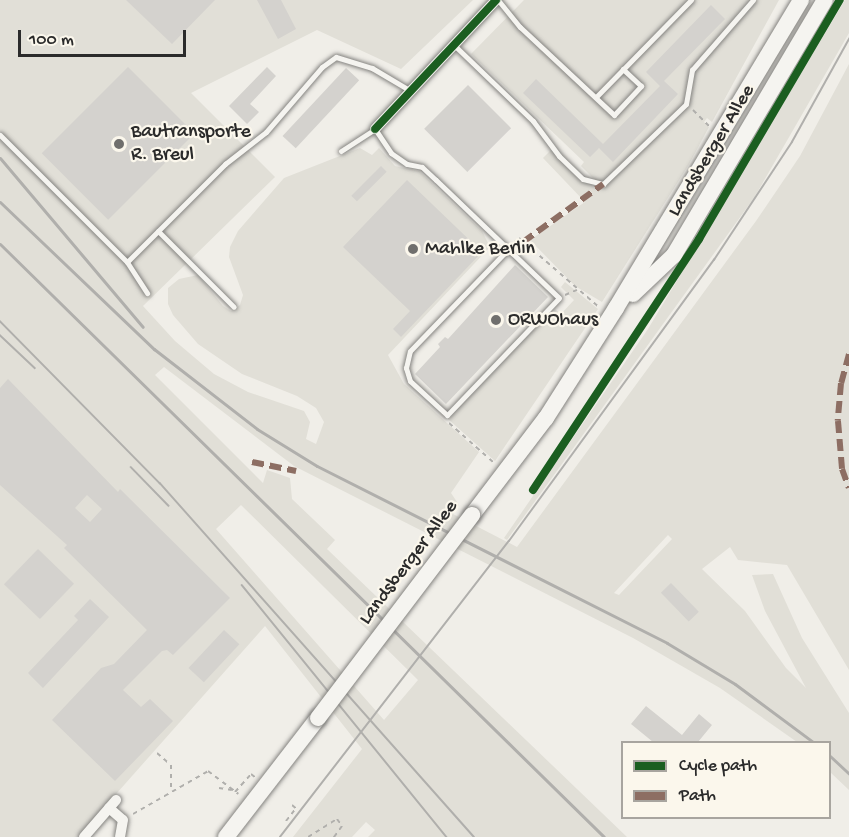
<!DOCTYPE html>
<html>
<head>
<meta charset="utf-8">
<style>
	body { margin:0 }
	#map { position:relative; width:849px; height:837px; overflow:hidden; background:#f0eee8; font-family:"Gochi Hand",sans-serif }
	div>[style] { position:absolute }
	[style*='--x'] { left:calc(var(--x)*1px); top:calc(var(--y)*1px); width:calc(var(--w)*1px); rotate:calc(var(--a)*1deg) }
	.built>* { inset:0; background:#e1dfd7 }
	.building>* { inset:0; background:#d4d2ce; transform-origin:0 0 }
	.path>* { height:2px; margin-top:-1px; transform-origin:0; background:repeating-linear-gradient(90deg,#b0afac 0 4.5px,transparent 0 9px) }
	.roads { filter:drop-shadow(0 0 2px #848380) drop-shadow(0 0 2px #848380) }
	.lane>* { height:5px; margin:-2.5px; padding:0 2.5px; transform-origin:2.5px; border-radius:2.5px; background:#f5f4f0 }
	.street>* { height:10px; margin:-5px; padding:0 5px; transform-origin:5px; border-radius:5px; background:#f5f4f0 }
	.primary>* { height:16px; margin:-8px; padding:0 8px; transform-origin:8px; border-radius:8px; background:#f5f4f0 }
	.tram>* { height:1.5px; margin:-0.75px; padding:0 0.75px; transform-origin:0.75px; border-radius:0.75px; background:#b0afac }
	.rail>* { height:3px; margin:-1.5px; padding:0 1.5px; transform-origin:1.5px; border-radius:1.5px; background:#b0afac }
	.bridges { filter:drop-shadow(0 0 2px #848380) drop-shadow(0 0 2px #848380) }
	.primary-bridge>* { height:16px; margin:-8px; padding:0 8px; transform-origin:8px; border-radius:8px; background:#f5f4f0 }
	.quiet>* { height:6px; margin-top:-3px; transform-origin:0; background:repeating-linear-gradient(90deg,#8d6e63 0 12px,transparent 0 18px) }
	.cycleway>* { height:8px; margin:-4px; padding:0 4px; transform-origin:4px; border-radius:4px; background:#1b5e20 }
	.dots>* { width:16px; height:16px; translate:-50% -50%; box-sizing:border-box; border:3px solid #fbf7ec; border-radius:50% }
	span { translate:-50% -50%; white-space:nowrap; text-align:center; line-height:1.15; -webkit-text-stroke:4.5px #fbf7ec; paint-order:stroke }
	.poi-label { font-size:20px; color:#2b2b2b }
	.left { translate:0 -50%; text-align:left }
	.street-label { font-size:20px; color:#2b2b2b }
	.legend { position:absolute; left:621px; top:741px; width:210px; height:78px; box-sizing:border-box; background:#fbf7ec; border:2px solid #a8a59f; margin:0; padding:8px 10px; list-style:none; font-size:18px; color:#2b2b2b }
	.legend li { display:flex; align-items:center; gap:12px; height:30px }
	.legend b { width:30px; border:2px solid #a8a59f }
	.scale { position:absolute; left:18px; top:30px; width:168px; height:27px; box-sizing:border-box; border:3px solid #2b2b2b; border-top:0; padding-left:8px; font-size:18px; line-height:21px; white-space:nowrap; color:#2b2b2b; -webkit-text-stroke:4px #fbf7ec; paint-order:stroke }
</style>
</head>
<body>
<div id="map">
	<div class="built">
		<i style="clip-path:polygon(evenodd,0 0,473px 0,401px 69px,317px 30px,191px 93px,275px 177px,143px 306px,175px 341px,214px 374px,248px 392px,304px 411px,310px 422px,306px 439px,316px 444px,324px 422px,316px 408px,297px 396px,242px 374px,198px 344px,173px 315px,168px 304px,168px 288px,179px 279px,198px 275px,223px 306px,231px 311px,240px 305px,243px 295px,229px 257px,230px 247px,238px 231px,284px 178px,360px 148px,372px 155px,379px 148px,395px 166px,419px 171px,482px 231px,490px 247px,388px 355px,404px 384px,479px 452px,451px 493px,459px 505px,453px 514px,517px 547px,756px 221px,800px 156px,849px 64px,849px 670px,787px 565px,738px 560px,730px 547px,702px 569px,745px 611px,786px 668px,806px 688px,765px 611px,752px 575px,773px 574px,802px 638px,849px 713px,849px 790px,830px 772px,830px 742px,797px 742px,720px 688px,633px 638px,294px 466px,164px 367px,155px 375px,263px 483px,267px 470px,290px 478px,292px 499px,335px 540px,327px 549px,627px 837px,368px 837px,375px 830px,366px 822px,352px 837px,293px 837px,362px 749px,265px 626px,78px 837px,0 837px,0 0,241px 505px,418px 680px,384px 720px,216px 529px,241px 505px,0 0,668px 535px,672px 539px,619px 595px,614px 593px,668px 535px)"></i>
		<i style="clip-path:polygon(524px 0,779px 0,712px 122px,707px 118px,704px 122px,709px 127px,688px 166px,602px 302px,575px 286px,530px 240px,585px 202px,543px 158px,551px 150px,586px 183px,602px 187px,581px 166px,584px 162px,471px 54px)"></i>
		<i style="clip-path:polygon(845px 0,849px 0,849px 33px,754px 198px,507px 540px,504px 538px,648px 329px)"></i>
		<i style="clip-path:polygon(565px 282px,598px 309px,495px 461px,448px 419px,548px 315px,555px 309px,561px 314px,574px 300px,561px 287px)"></i>
	</div>
	<div class="building">
		<i style="clip-path:polygon(126px 0,215px 0,172px 44px)"></i>
		<i style="clip-path:polygon(257px 0,281px 0,296px 29px,278px 39px)"></i>
		<i style="clip-path:polygon(711px 5px,725px 19px,664px 81px,678px 94px,613px 162px,599px 148px,590px 157px,523px 93px,536px 79px,603px 144px,660px 86px,646px 72px)"></i>
		<i style="left:128px;top:67px;width:94px;height:122px;rotate:45deg"></i>
		<i style="clip-path:polygon(267px 67px,276px 76px,250px 104px,259px 112px,247px 124px,229px 106px)"></i>
		<i style="left:346px;top:68px;width:18px;height:93px;rotate:43deg"></i>
		<i style="left:468px;top:85px;width:61px;height:62px;rotate:45deg"></i>
		<i style="left:381px;top:166px;width:8px;height:42px;rotate:45deg"></i>
		<i style="clip-path:polygon(407px 180px,482px 252px,401px 337px,393px 329px,410px 311px,343px 247px)"></i>
		<i style="clip-path:polygon(515px 265px,548px 297px,446px 404px,415px 374px,440px 347px,438px 344px,445px 337px,448px 339px)"></i>
		<i style="clip-path:polygon(evenodd,8px 379px,118px 492px,120px 489px,230px 598px,173px 655px,167px 650px,162px 651px,123px 690px,141px 707px,150px 699px,173px 721px,115px 781px,52px 720px,101px 668px,114px 664px,147px 630px,64px 548px,67px 545px,0 485px,0 388px,8px 379px,87px 495px,102px 509px,90px 522px,75px 508px,87px 495px)"></i>
		<i style="left:38px;top:549px;width:50px;height:49px;rotate:44deg"></i>
		<i style="left:671px;top:583px;width:40px;height:14px;rotate:46deg"></i>
		<i style="clip-path:polygon(90px 599px,109px 617px,43px 688px,28px 673px,78px 620px,74px 616px)"></i>
		<i style="left:224px;top:630px;width:21px;height:52px;rotate:43deg"></i>
		<i style="clip-path:polygon(646px 706px,682px 735px,699px 714px,712px 725px,698px 742px,653px 742px,631px 724px)"></i>
	</div>
	<div class="path">
		<i style="--x:693;--y:110;--w:24;--a:45"></i>
		<i style="--x:514;--y:243;--w:7;--a:-45"></i>
		<i style="--x:519;--y:238;--w:107;--a:40.8"></i>
		<i style="--x:565;--y:295;--w:13;--a:-23"></i>
		<i style="--x:449;--y:423;--w:60;--a:41.6"></i>
		<i style="--x:157;--y:753;--w:18;--a:41"></i>
		<i style="--x:171;--y:765;--w:25;--a:90"></i>
		<i style="--x:219;--y:788;--w:13;--a:9"></i>
		<i style="--x:235;--y:792;--w:24;--a:-48"></i>
		<i style="--x:251;--y:774;--w:6;--a:39"></i>
		<i style="--x:292;--y:805;--w:8;--a:40"></i>
		<i style="--x:133;--y:814;--w:86;--a:-29.8"></i>
		<i style="--x:208;--y:771;--w:38;--a:37"></i>
		<i style="--x:286;--y:821;--w:16;--a:-52"></i>
		<i style="--x:308;--y:837;--w:34;--a:-32"></i>
		<i style="--x:337;--y:819;--w:9;--a:54"></i>
		<i style="--x:342;--y:826;--w:14;--a:126"></i>
	</div>
	<div class="roads">
		<div class="lane">
			<i style="--x:498;--y:0;--w:35;--a:51"></i>
			<i style="--x:520;--y:27;--w:129;--a:43.1"></i>
			<i style="--x:614;--y:115;--w:40;--a:-47"></i>
			<i style="--x:641;--y:86;--w:25;--a:-137"></i>
			<i style="--x:454;--y:45;--w:110;--a:43.9"></i>
			<i style="--x:533;--y:121;--w:44;--a:53.4"></i>
			<i style="--x:559;--y:156;--w:33;--a:44"></i>
			<i style="--x:583;--y:179;--w:21;--a:14"></i>
			<i style="--x:603;--y:184;--w:115;--a:-43.9"></i>
			<i style="--x:686;--y:104;--w:35;--a:-80"></i>
			<i style="--x:692;--y:70;--w:93;--a:-48.9"></i>
			<i style="--x:596;--y:97;--w:136;--a:-45.6"></i>
			<i style="--x:0;--y:135;--w:180;--a:45"></i>
			<i style="--x:127;--y:262;--w:37;--a:57"></i>
			<i style="--x:341;--y:151;--w:40;--a:-32.9"></i>
			<i style="--x:375;--y:129;--w:29;--a:56"></i>
			<i style="--x:391;--y:153;--w:19;--a:35"></i>
			<i style="--x:407;--y:164;--w:15;--a:11"></i>
			<i style="--x:422;--y:167;--w:19;--a:43"></i>
			<i style="--x:436;--y:180;--w:170;--a:43.8"></i>
			<i style="--x:559;--y:298;--w:162;--a:133.7"></i>
			<i style="--x:447;--y:415;--w:50;--a:-137.4"></i>
			<i style="--x:410;--y:381;--w:14;--a:-107"></i>
			<i style="--x:406;--y:368;--w:17;--a:-77"></i>
			<i style="--x:410;--y:351;--w:141;--a:-46.1"></i>
			<i style="--x:158;--y:231;--w:107;--a:45"></i>
			<i style="--x:127;--y:262;--w:139;--a:-45"></i>
			<i style="--x:225;--y:164;--w:52;--a:-38"></i>
			<i style="--x:266;--y:132;--w:86;--a:-49.3"></i>
			<i style="--x:322;--y:67;--w:17;--a:-36"></i>
			<i style="--x:336;--y:57;--w:38;--a:17"></i>
			<i style="--x:372;--y:68;--w:43;--a:30.7"></i>
		</div>
		<div class="street">
			<i style="--x:375;--y:129;--w:177;--a:-46.8"></i>
			<i style="--x:109;--y:808;--w:18;--a:41"></i>
			<i style="--x:123;--y:820;--w:17;--a:100"></i>
			<i style="--x:84;--y:837;--w:49;--a:-49.1"></i>
		</div>
		<div class="primary">
			<i style="--x:633;--y:294;--w:57;--a:-43.6"></i>
			<i style="--x:674;--y:255;--w:296;--a:-59.4"></i>
			<i style="--x:472;--y:515;--w:122;--a:-52.7"></i>
			<i style="--x:546;--y:418;--w:130;--a:-57.5"></i>
			<i style="--x:616;--y:308;--w:359;--a:-59"></i>
			<i style="--x:226;--y:837;--w:150;--a:-52.3"></i>
		</div>
	</div>
	<div class="tram">
		<i style="--x:0;--y:321;--w:228;--a:45.4"></i>
		<i style="--x:160;--y:483;--w:473;--a:48.4"></i>
		<i style="--x:0;--y:335;--w:48;--a:43.3"></i>
		<i style="--x:131;--y:467;--w:54;--a:45.7"></i>
		<i style="--x:242;--y:585;--w:325;--a:50.9"></i>
		<i style="--x:280;--y:837;--w:374;--a:-52.3"></i>
		<i style="--x:509;--y:541;--w:348;--a:-53.9"></i>
		<i style="--x:714;--y:260;--w:141;--a:-56.5"></i>
		<i style="--x:792;--y:142;--w:118;--a:-61"></i>
	</div>
	<div class="rail">
		<i style="--x:0;--y:158;--w:221;--a:49.8"></i>
		<i style="--x:0;--y:202;--w:213;--a:43.7"></i>
		<i style="--x:154;--y:349;--w:130;--a:37.8"></i>
		<i style="--x:257;--y:429;--w:70;--a:31.7"></i>
		<i style="--x:317;--y:466;--w:392;--a:26.8"></i>
		<i style="--x:667;--y:643;--w:79;--a:31.1"></i>
		<i style="--x:735;--y:684;--w:97;--a:36.6"></i>
		<i style="--x:0;--y:244;--w:846;--a:44.47"></i>
		<i style="--x:830;--y:756;--w:26;--a:43"></i>
	</div>
	<div class="bridges">
		<div class="primary-bridge">
			<i style="--x:318;--y:718;--w:255;--a:-52.8"></i>
		</div>
	</div>
	<div class="quiet">
		<i style="--x:523;--y:242;--w:99;--a:-35.9"></i>
		<i style="--x:849;--y:354;--w:30;--a:105"></i>
		<i style="--x:841;--y:383;--w:38;--a:95"></i>
		<i style="--x:838;--y:421;--w:48;--a:85.2"></i>
		<i style="--x:842;--y:469;--w:20;--a:70"></i>
		<i style="--x:252;--y:462;--w:45;--a:11.6"></i>
	</div>
	<div class="cycleway">
		<i style="--x:375;--y:129;--w:177;--a:-46.8"></i>
		<i style="--x:533;--y:490;--w:301;--a:-56.5"></i>
		<i style="--x:699;--y:239;--w:277;--a:-59.5"></i>
	</div>
	<div class="dots">
		<i style="left:119px;top:144px;background:#706f6d"></i>
		<i style="left:413px;top:249px;background:#706f6d"></i>
		<i style="left:496px;top:320px;background:#706f6d"></i>
	</div>
	<div class="poi-label">
		<span class="left" style="left:131px;top:144px">Bautransporte<br>R. Breul</span>
		<span class="left" style="left:425px;top:249px">Mahlke Berlin</span>
		<span class="left" style="left:508px;top:320px">ORWOhaus</span>
	</div>
	<div class="street-label">
		<span style="left:712px;top:151px;rotate:-59deg">Landsberger Allee</span>
		<span style="left:409px;top:563px;rotate:-53deg">Landsberger Allee</span>
	</div>
	<ul class="legend">
	<li><b style="height:8px;background:#1b5e20"></b>Cycle path</li>
	<li><b style="height:8px;background:#8d6e63"></b>Path</li>
	</ul>
	<div class="scale">100 m</div>
</div>
</body>
</html>
